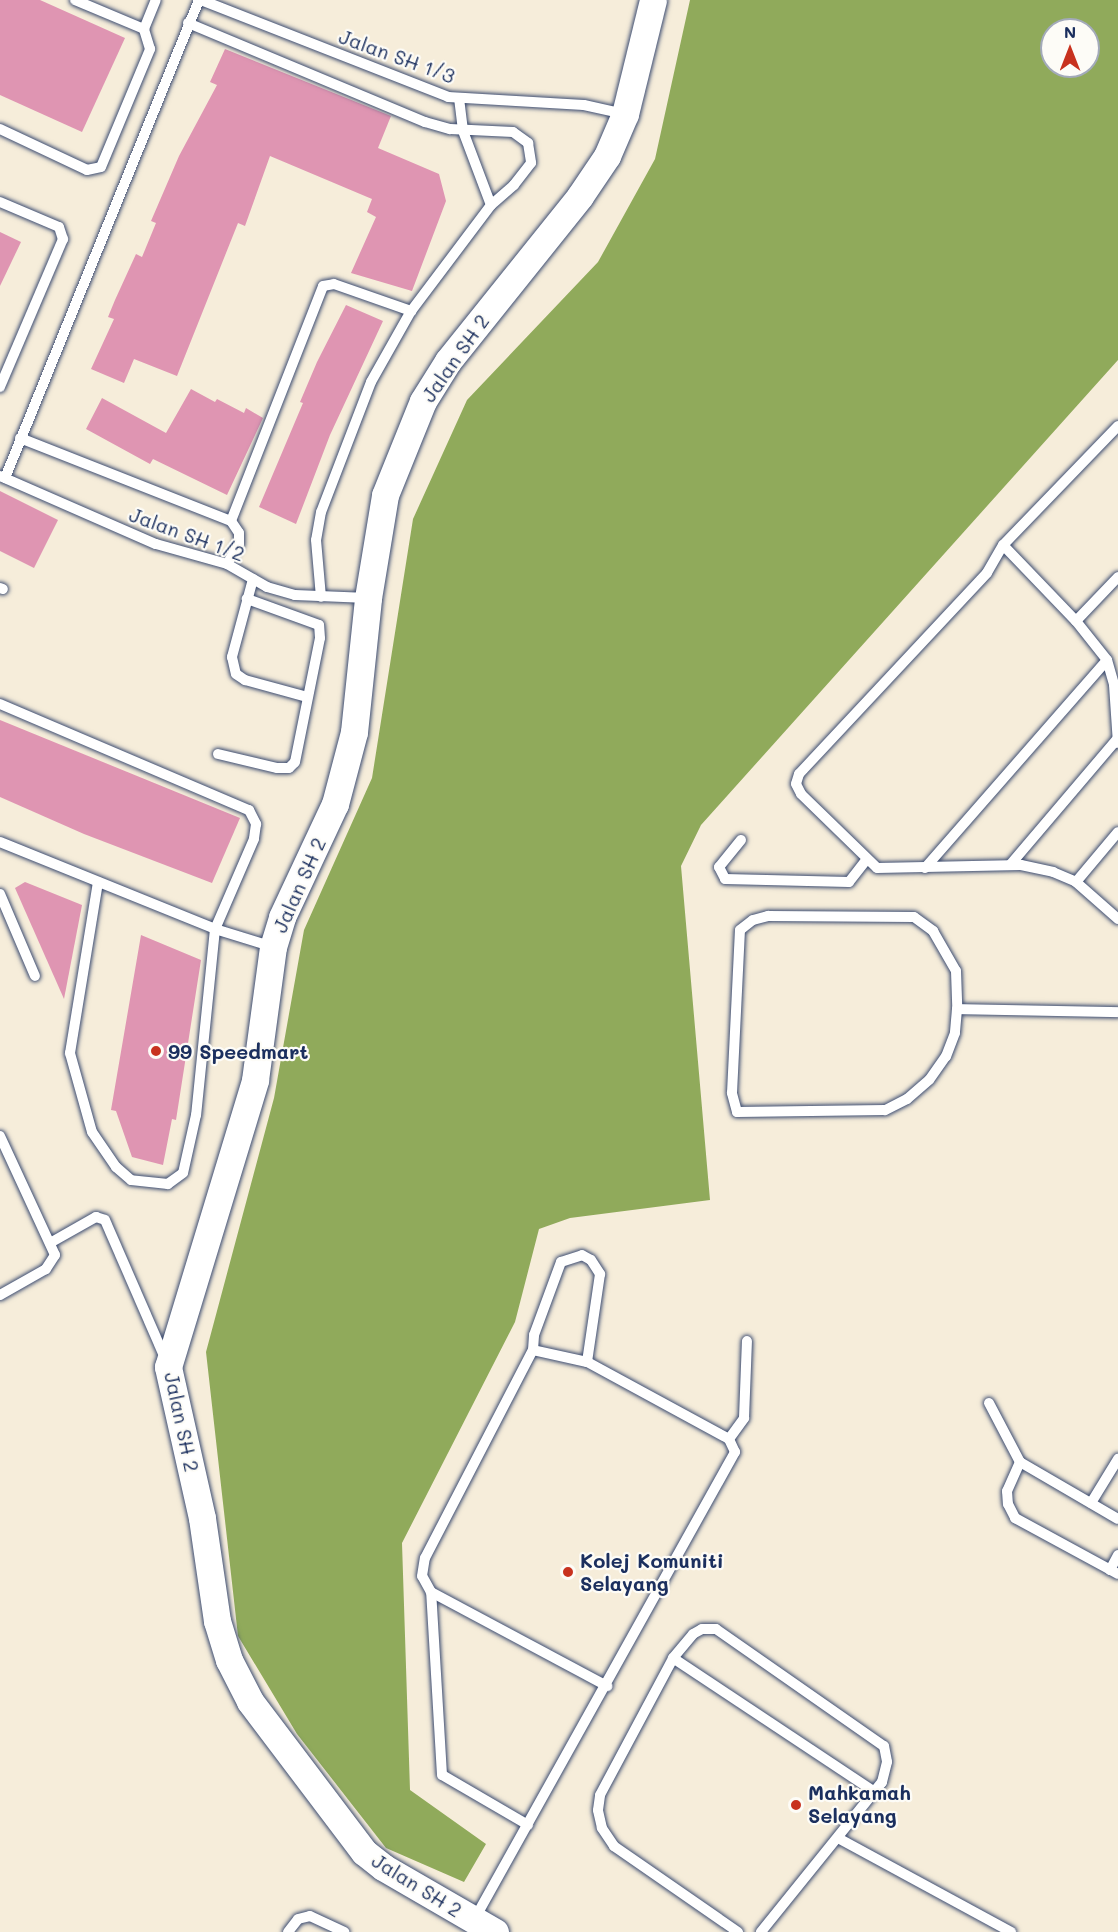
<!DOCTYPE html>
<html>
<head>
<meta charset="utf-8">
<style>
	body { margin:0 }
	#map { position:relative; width:1118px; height:1932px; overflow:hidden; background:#f6edda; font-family:Mali,sans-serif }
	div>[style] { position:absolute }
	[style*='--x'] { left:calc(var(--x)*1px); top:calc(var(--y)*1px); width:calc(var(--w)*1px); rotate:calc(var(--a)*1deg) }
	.forest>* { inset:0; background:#90aa5b }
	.building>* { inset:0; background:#df95b2 }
	.roads { filter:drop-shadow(0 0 2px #3c4c71) drop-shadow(0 0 2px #3c4c71) }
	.service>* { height:10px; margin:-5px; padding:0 5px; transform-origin:5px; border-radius:5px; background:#fff }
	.tertiary>* { height:27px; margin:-13.5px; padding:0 13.5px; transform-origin:13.5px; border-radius:13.5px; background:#fff }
	.dots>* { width:16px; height:16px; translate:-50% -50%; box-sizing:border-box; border:3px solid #fdfcf7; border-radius:50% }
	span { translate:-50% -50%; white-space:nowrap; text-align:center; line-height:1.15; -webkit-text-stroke:4.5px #fdfcf7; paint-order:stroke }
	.street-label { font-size:20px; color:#1b2f5e }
	.poi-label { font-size:20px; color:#1b2f5e; font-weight:700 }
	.left { translate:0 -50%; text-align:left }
	.north { position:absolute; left:1040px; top:18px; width:60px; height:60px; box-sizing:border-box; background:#fdfcf7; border:2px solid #a3aaba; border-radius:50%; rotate:0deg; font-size:16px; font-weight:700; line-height:24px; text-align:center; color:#1b2f5e }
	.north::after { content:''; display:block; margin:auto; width:21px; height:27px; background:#c8321e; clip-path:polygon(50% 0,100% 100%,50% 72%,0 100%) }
</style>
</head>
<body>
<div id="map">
	<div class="forest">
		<i style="clip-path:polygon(evenodd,690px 0,1118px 0,1118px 360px,701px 825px,681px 866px,710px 1200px,570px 1218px,539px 1229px,515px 1322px,402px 1543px,410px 1790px,486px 1844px,464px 1882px,386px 1848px,297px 1734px,238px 1636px,206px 1352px,274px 1098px,304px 930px,372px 778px,413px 519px,467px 400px,598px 262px,655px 159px,690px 0,1052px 30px,1088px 30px,1088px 66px,1052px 66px,1052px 30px)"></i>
	</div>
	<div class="building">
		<i style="clip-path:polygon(0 0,40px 0,125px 38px,82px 132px,0 95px)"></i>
		<i style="clip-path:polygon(225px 49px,391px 116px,378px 148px,439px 174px,446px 201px,412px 291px,351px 273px,376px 217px,367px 212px,372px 199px,270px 156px,245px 226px,238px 223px,177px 376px,134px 359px,124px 383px,91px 369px,114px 319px,108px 317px,115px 300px,136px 254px,142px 257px,156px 223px,151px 221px,179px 156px,217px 85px,210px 82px)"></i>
		<i style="clip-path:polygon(0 232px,21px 242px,0 286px)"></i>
		<i style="clip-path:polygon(346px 305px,383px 321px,330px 435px,296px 524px,259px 507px,303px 403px,300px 402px,317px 362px)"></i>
		<i style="clip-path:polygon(191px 389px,215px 402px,217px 399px,244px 413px,246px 408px,263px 418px,227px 495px,153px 459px,150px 464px,86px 429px,102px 398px,166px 433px)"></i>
		<i style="clip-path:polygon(0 491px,58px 520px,34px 568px,0 551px)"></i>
		<i style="clip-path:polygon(0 720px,240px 818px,212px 883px,84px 834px,0 797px)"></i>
		<i style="clip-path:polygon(25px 882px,82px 905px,64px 999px,15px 888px)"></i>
		<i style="clip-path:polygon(141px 935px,201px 960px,176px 1120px,172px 1119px,163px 1165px,132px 1157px,116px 1111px,111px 1110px)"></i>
	</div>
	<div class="roads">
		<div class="service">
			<i style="--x:75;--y:0;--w:75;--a:22.8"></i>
			<i style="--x:201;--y:0;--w:265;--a:21.4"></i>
			<i style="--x:448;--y:97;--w:136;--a:3.4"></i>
			<i style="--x:584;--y:105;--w:42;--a:12.4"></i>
			<i style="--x:188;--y:23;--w:257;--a:22.7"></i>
			<i style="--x:425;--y:122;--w:26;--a:16"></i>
			<i style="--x:450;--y:129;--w:63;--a:2.7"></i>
			<i style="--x:513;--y:132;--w:19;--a:36"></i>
			<i style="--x:528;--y:143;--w:20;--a:81"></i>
			<i style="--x:531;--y:163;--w:28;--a:128"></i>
			<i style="--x:514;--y:185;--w:30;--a:139"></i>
			<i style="--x:491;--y:205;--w:133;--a:127"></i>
			<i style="--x:411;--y:311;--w:81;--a:119.4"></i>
			<i style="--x:371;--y:382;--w:139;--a:111"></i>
			<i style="--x:321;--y:512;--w:28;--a:100"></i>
			<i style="--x:316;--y:540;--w:57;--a:85"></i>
			<i style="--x:459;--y:98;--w:33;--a:83"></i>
			<i style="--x:463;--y:131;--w:79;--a:69.3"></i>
			<i style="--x:0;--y:129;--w:96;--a:25.2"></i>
			<i style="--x:87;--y:170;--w:14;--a:-12"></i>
			<i style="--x:101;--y:167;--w:128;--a:-67.4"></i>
			<i style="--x:150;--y:49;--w:21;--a:-107"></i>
			<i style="--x:144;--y:29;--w:31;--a:-68"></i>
			<i style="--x:0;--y:202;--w:64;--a:23"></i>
			<i style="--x:59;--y:227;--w:13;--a:72"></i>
			<i style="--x:63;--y:239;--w:161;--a:113.1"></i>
			<i style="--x:1118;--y:426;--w:165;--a:134"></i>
			<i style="--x:1003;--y:545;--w:32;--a:120"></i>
			<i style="--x:987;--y:573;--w:275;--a:133.1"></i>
			<i style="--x:799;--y:774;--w:10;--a:107"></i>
			<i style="--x:796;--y:784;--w:11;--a:63"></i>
			<i style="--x:801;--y:794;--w:106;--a:44.2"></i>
			<i style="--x:877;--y:868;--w:144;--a:-1.2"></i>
			<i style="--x:1021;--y:865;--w:33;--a:12"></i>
			<i style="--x:1053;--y:872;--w:25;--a:23"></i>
			<i style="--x:1076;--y:882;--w:56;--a:41.4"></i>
			<i style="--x:20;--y:438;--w:227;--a:21.5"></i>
			<i style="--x:231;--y:521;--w:14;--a:56"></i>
			<i style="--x:239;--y:533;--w:11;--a:90"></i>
			<i style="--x:239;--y:544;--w:23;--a:121"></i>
			<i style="--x:0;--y:476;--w:170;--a:23.6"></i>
			<i style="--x:156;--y:544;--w:74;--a:15.7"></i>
			<i style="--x:227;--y:564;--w:46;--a:29.9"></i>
			<i style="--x:267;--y:587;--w:29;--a:16"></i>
			<i style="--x:295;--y:595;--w:73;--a:2.4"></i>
			<i style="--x:5;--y:478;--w:516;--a:-67.91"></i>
			<i style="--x:231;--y:521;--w:252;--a:-68.6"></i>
			<i style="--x:323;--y:286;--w:11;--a:-10"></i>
			<i style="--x:334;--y:284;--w:82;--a:19.3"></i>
			<i style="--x:1003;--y:545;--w:105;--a:46.2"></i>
			<i style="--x:1076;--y:621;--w:50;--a:51.5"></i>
			<i style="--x:1107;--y:660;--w:26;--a:74"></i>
			<i style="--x:1114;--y:685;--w:58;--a:86.1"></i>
			<i style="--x:253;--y:579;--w:81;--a:105.1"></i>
			<i style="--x:232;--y:657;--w:17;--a:77"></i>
			<i style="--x:236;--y:674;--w:11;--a:34"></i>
			<i style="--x:245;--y:680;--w:64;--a:15.3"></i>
			<i style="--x:0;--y:588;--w:3;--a:18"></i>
			<i style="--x:1076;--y:621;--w:61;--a:-46.3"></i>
			<i style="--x:0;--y:704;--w:271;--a:23.1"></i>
			<i style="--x:249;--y:810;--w:16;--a:63"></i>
			<i style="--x:256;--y:824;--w:15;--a:98"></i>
			<i style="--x:254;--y:839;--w:98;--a:113.4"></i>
			<i style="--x:215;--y:929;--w:187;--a:95.8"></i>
			<i style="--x:196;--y:1115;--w:59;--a:102.6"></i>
			<i style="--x:183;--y:1173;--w:19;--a:144"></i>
			<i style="--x:168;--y:1184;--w:37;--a:-174"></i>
			<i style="--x:131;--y:1180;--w:20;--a:-139"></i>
			<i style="--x:116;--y:1167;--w:42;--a:-124.4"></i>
			<i style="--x:92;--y:1132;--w:82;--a:-105.6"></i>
			<i style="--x:70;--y:1053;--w:173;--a:-80.7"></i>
			<i style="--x:218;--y:754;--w:61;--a:13.3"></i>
			<i style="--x:277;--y:768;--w:12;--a:0"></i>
			<i style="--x:289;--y:768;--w:8;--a:-45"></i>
			<i style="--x:295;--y:762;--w:126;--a:-78.6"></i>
			<i style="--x:320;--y:638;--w:13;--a:-94"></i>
			<i style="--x:319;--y:625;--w:77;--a:-160.1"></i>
			<i style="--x:741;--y:840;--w:35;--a:129"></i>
			<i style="--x:719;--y:867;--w:13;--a:63"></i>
			<i style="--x:725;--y:879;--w:124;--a:1.4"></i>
			<i style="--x:849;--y:882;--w:29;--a:-52"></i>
			<i style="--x:0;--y:842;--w:232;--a:22"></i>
			<i style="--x:215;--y:929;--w:61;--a:17.2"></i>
			<i style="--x:1010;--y:865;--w:167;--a:-49.6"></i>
			<i style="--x:925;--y:868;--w:276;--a:-48.8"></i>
			<i style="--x:1076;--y:882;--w:65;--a:-50"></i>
			<i style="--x:0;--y:894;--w:89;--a:66.9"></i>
			<i style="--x:768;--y:916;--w:146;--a:0.4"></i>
			<i style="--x:914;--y:917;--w:24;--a:36"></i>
			<i style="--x:933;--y:931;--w:46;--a:60.1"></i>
			<i style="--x:956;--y:971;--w:38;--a:88"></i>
			<i style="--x:957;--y:1009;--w:24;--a:95"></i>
			<i style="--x:955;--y:1033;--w:25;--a:111"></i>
			<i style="--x:946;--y:1056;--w:29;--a:125"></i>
			<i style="--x:929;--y:1080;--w:29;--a:139"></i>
			<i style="--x:907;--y:1099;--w:25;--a:153"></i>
			<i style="--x:885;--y:1110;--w:148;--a:179.2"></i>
			<i style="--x:737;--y:1112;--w:20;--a:-105"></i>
			<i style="--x:732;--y:1093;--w:163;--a:-87.2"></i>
			<i style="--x:740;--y:930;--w:16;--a:-38"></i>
			<i style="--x:753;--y:920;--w:16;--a:-15"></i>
			<i style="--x:957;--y:1009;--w:161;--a:1.1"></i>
			<i style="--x:0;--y:1136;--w:131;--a:65.2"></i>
			<i style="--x:55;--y:1255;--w:17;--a:123"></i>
			<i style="--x:46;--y:1269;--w:53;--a:150.5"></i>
			<i style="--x:50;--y:1243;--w:53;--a:-29.5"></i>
			<i style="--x:96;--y:1217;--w:9;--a:18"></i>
			<i style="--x:105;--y:1220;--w:150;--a:66.5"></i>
			<i style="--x:989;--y:1403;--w:67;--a:62.3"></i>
			<i style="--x:1020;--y:1462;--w:113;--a:30.2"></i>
			<i style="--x:729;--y:1439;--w:26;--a:-54"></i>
			<i style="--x:744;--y:1418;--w:77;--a:-87.8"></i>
			<i style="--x:1020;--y:1462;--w:32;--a:114"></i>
			<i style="--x:1007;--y:1491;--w:13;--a:86"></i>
			<i style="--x:1008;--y:1504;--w:16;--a:63"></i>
			<i style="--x:1015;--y:1518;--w:117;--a:28.5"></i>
			<i style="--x:1091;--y:1503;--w:52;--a:-58.5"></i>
			<i style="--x:1110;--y:1570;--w:17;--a:-62"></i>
			<i style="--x:431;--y:1592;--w:200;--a:28.1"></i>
			<i style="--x:673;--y:1658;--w:242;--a:33.6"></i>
			<i style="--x:528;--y:1825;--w:99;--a:-149.8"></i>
			<i style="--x:442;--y:1775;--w:183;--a:-93.4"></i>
			<i style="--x:431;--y:1592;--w:18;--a:-119"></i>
			<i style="--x:422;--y:1576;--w:18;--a:-81"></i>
			<i style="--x:425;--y:1558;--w:234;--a:-62.6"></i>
			<i style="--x:533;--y:1350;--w:15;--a:-86"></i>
			<i style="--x:534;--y:1335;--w:78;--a:-69.7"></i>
			<i style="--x:561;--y:1262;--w:22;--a:-18"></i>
			<i style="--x:582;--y:1255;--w:10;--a:29"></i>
			<i style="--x:591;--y:1260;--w:17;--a:57"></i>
			<i style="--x:600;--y:1274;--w:89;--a:98.4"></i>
			<i style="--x:838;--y:1838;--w:197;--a:28.5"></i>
			<i style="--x:474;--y:1920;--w:536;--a:-60.85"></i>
			<i style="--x:735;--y:1452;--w:14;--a:-115"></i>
			<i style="--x:729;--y:1439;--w:162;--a:-151.5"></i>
			<i style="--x:587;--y:1362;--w:55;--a:-167.5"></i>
			<i style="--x:288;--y:1932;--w:16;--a:-52"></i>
			<i style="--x:298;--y:1919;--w:12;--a:-14"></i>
			<i style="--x:310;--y:1916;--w:38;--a:25"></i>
			<i style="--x:738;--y:1932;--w:151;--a:-145.3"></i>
			<i style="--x:614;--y:1846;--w:22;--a:-124"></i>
			<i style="--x:602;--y:1828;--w:18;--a:-103"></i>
			<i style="--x:598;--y:1810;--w:15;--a:-82"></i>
			<i style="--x:600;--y:1795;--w:155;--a:-61.9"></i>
			<i style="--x:673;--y:1658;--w:31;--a:-50"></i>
			<i style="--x:693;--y:1634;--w:10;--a:-29"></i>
			<i style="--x:702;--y:1629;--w:14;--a:0"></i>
			<i style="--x:716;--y:1629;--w:205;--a:34.9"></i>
			<i style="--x:884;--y:1746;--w:16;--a:79"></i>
			<i style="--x:887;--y:1762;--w:21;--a:104"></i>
			<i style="--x:882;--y:1782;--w:193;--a:128.9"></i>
		</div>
		<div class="tertiary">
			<i style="--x:495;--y:1932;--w:129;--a:-149.9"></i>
			<i style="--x:383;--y:1867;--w:24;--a:-142"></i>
			<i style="--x:364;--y:1852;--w:189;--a:-127.1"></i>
			<i style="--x:250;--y:1701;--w:46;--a:-117.1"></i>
			<i style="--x:229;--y:1660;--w:41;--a:-107.1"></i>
			<i style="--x:217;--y:1621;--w:104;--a:-98.3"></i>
			<i style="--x:202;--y:1518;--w:155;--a:-102.7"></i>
			<i style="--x:168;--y:1367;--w:300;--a:-73.1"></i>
			<i style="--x:255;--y:1080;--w:134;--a:-82.3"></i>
			<i style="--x:273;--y:947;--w:31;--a:-73"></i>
			<i style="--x:282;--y:917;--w:125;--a:-64.9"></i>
			<i style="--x:335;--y:804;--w:74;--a:-75.2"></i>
			<i style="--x:354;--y:732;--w:135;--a:-84"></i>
			<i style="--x:368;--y:598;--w:104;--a:-80.6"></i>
			<i style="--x:385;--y:495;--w:101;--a:-68"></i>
			<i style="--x:423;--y:401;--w:47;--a:-58"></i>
			<i style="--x:448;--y:361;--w:211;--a:-51.3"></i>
			<i style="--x:580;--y:196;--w:48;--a:-56"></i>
			<i style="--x:607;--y:156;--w:46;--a:-66.8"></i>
			<i style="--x:625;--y:114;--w:117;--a:-76.2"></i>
		</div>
	</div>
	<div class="dots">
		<i style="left:156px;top:1051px;background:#c8321e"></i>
		<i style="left:568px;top:1572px;background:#c8321e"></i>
		<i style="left:796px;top:1805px;background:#c8321e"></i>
	</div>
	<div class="street-label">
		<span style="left:397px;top:56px;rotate:20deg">Jalan SH 1/3</span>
		<span style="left:455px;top:358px;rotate:-55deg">Jalan SH 2</span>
		<span style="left:187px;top:534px;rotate:20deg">Jalan SH 1/2</span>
		<span style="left:299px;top:885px;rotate:-66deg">Jalan SH 2</span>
		<span style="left:182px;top:1422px;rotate:78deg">Jalan SH 2</span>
		<span style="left:417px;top:1885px;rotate:32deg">Jalan SH 2</span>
	</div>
	<div class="poi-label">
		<span class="left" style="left:168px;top:1051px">99 Speedmart</span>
		<span class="left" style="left:580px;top:1572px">Kolej Komuniti<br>Selayang</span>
		<span class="left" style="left:808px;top:1804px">Mahkamah<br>Selayang</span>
	</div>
	<div class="north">N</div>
</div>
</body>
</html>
